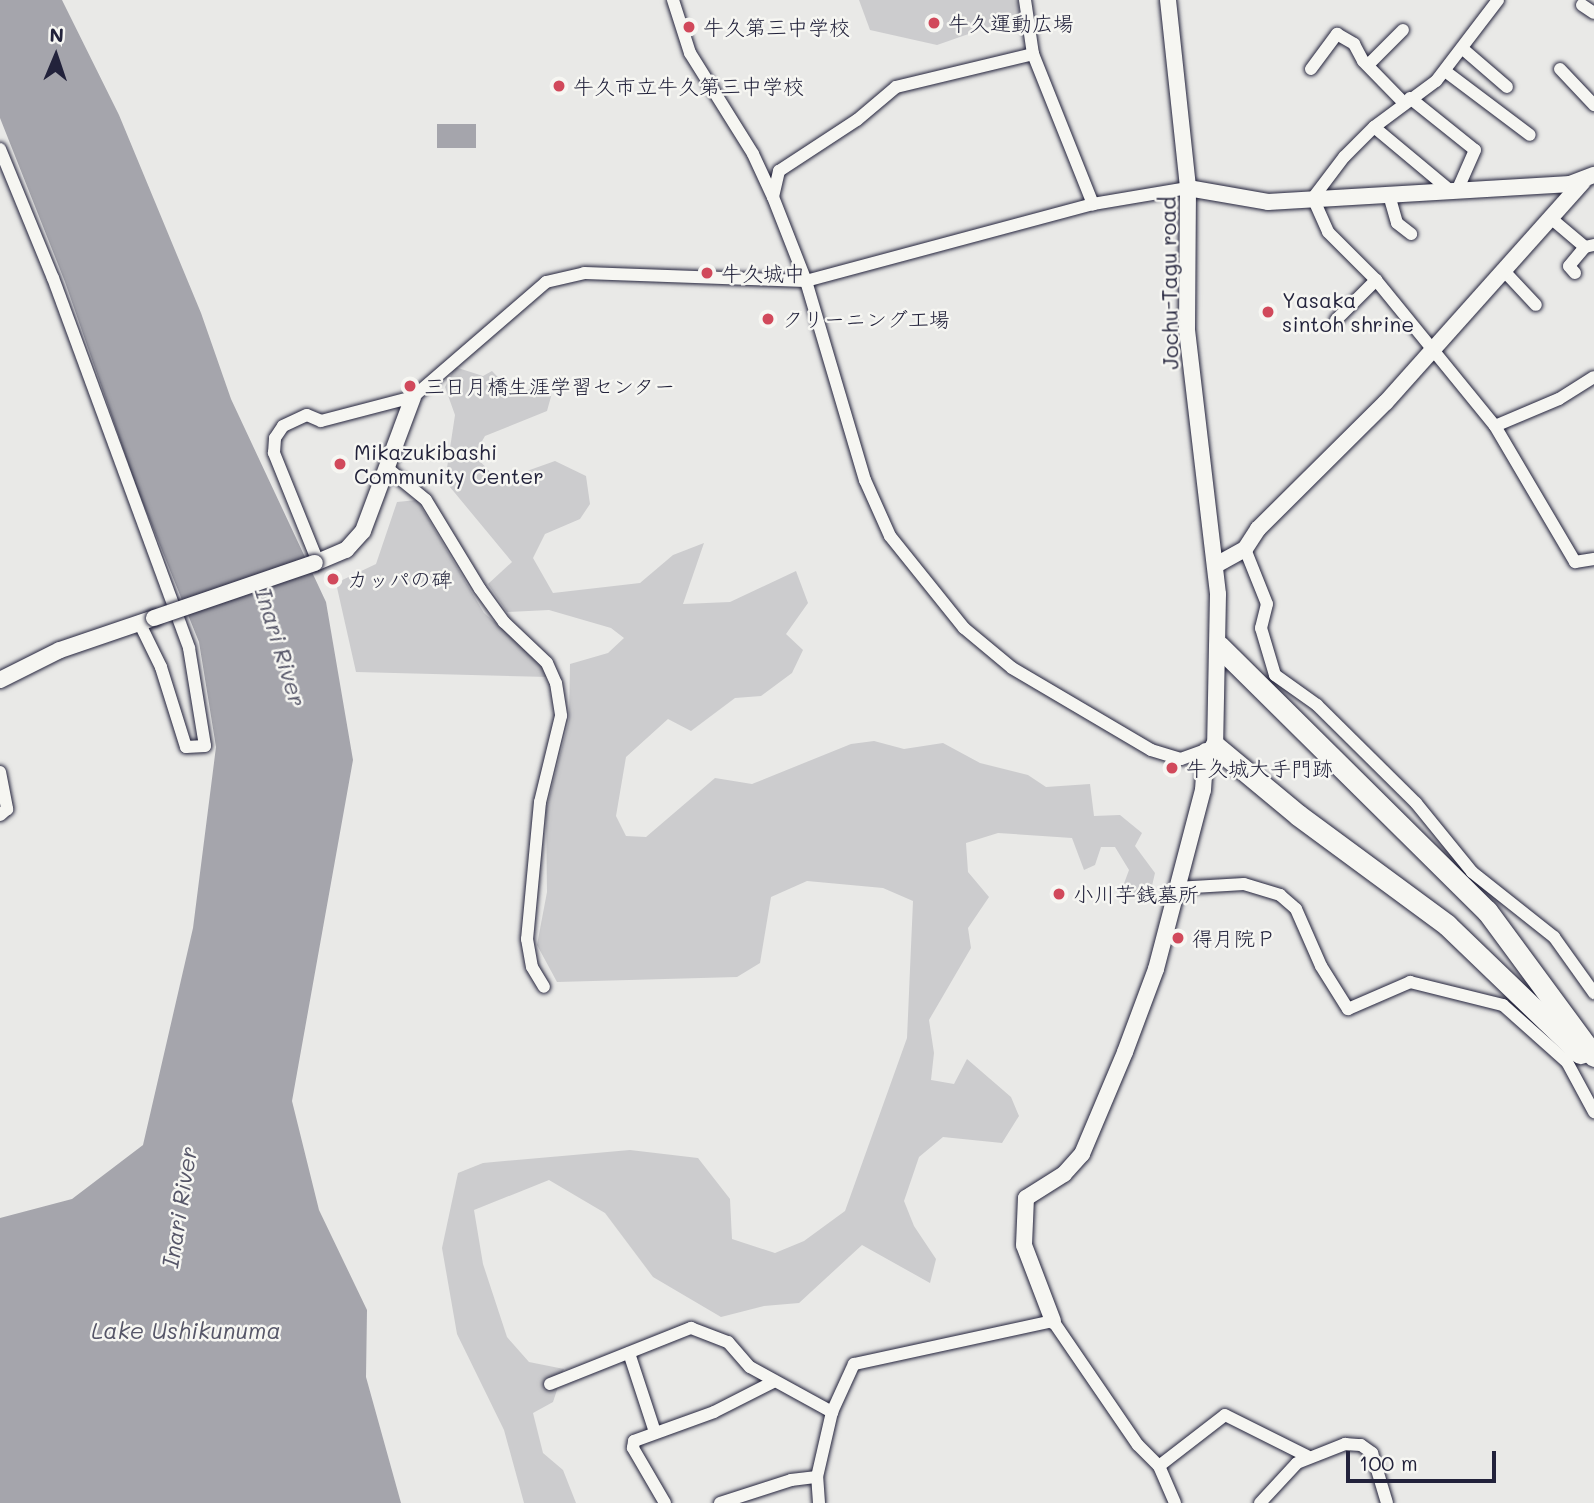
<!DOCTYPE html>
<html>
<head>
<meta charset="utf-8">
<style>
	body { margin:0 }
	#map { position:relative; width:1594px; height:1503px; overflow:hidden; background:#e9e9e7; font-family:Mali,"Klee One",sans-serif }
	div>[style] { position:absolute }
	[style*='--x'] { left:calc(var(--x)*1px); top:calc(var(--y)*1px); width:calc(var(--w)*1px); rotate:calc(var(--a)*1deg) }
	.green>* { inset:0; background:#ccccce }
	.water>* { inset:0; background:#a5a5ac; transform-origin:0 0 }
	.roads { filter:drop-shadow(0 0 2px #22223b) drop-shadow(0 0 2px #22223b) }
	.minor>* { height:12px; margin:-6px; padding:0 6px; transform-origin:6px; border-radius:6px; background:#f6f6f2 }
	.tertiary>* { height:16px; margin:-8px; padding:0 8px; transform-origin:8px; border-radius:8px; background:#f6f6f2 }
	.trunk>* { height:21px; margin:-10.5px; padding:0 10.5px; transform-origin:10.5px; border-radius:10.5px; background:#f6f6f2 }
	.bridges { filter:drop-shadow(0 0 2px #22223b) drop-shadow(0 0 2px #22223b) }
	.tertiary-bridge>* { height:16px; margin:-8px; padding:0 8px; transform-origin:8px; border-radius:8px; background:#f6f6f2 }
	.dots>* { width:19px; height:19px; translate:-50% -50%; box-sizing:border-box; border:4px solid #f6f6f2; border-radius:50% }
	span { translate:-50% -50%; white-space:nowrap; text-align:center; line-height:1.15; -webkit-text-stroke:5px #f6f6f2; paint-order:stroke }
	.poi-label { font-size:21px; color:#22223b }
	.left { translate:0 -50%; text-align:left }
	.street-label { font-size:21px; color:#22223b }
	.water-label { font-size:23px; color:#565668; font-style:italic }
	.north { position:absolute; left:21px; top:21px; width:70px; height:70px; -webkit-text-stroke:5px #f6f6f2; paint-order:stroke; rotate:2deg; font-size:19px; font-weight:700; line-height:28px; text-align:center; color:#22223b }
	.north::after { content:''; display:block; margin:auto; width:24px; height:32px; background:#22223b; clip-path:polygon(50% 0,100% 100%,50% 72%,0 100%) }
	.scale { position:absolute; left:1346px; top:1451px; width:150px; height:32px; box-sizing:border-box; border:4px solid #22223b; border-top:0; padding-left:9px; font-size:21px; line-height:24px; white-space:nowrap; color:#22223b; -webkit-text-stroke:5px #f6f6f2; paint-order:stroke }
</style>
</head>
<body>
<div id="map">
	<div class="green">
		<i style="clip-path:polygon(859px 0,1018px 0,1020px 16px,937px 45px,870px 30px)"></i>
		<i style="clip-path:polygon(455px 367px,483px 376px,492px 371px,516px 396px,546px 380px,552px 393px,547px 411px,485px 436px,474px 455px,494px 476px,510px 477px,555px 461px,586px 476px,590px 504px,580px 519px,545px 534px,533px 558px,553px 593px,640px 583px,673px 555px,704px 543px,683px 604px,730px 602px,796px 571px,808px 603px,786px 634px,803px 650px,792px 673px,761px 696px,735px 698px,691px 731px,668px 719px,626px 757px,616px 816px,626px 836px,646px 837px,715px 778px,752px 784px,851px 744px,874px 741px,904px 749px,943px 743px,980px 763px,1028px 775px,1046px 787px,1090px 784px,1094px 816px,1120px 815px,1142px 833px,1135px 846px,1155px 873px,1149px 899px,1119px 897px,1129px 870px,1115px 847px,1101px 847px,1095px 865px,1084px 870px,1072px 838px,998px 833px,966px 843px,968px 872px,989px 897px,968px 928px,971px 948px,929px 1020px,934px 1053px,931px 1080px,954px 1084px,967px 1059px,1011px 1097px,1019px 1116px,1002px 1143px,943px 1137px,919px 1157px,904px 1201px,914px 1226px,936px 1259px,930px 1283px,862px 1245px,799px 1303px,764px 1306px,721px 1317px,653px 1277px,605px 1213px,549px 1180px,474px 1210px,483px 1264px,507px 1337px,529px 1362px,564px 1369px,553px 1402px,533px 1413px,543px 1453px,563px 1470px,576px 1503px,524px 1503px,504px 1430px,457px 1334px,442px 1248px,458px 1173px,483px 1163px,630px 1150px,698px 1158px,730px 1199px,732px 1239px,775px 1253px,804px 1241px,845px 1211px,907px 1038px,913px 901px,883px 888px,807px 881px,771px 897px,760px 963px,737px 977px,557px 982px,537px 945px,547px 892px,546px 810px,569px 720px,570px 664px,608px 653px,624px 638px,611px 628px,549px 610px,507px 612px,488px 584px,512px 562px,445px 481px,455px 415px,445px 387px)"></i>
		<i style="clip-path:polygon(417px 500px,484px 613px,529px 651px,549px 677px,356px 672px,336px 583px,376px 564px,397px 502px)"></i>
	</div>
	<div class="water">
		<i style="clip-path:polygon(0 0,62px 0,119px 115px,201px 313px,231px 399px,326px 602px,353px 760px,292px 1101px,319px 1210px,367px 1310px,366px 1377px,401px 1503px,0 1503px,0 1218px,72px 1199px,143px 1145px,193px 928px,216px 747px,199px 642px,136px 486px,65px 282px,0 118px)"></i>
		<i style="left:476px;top:124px;width:24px;height:39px;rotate:90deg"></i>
	</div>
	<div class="roads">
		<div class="minor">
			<i style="--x:673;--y:0;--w:56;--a:72.2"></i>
			<i style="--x:690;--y:53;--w:119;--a:58"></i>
			<i style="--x:753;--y:154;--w:47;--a:65.1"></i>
			<i style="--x:773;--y:197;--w:90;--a:68.6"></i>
			<i style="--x:806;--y:281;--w:208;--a:73.5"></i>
			<i style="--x:865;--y:480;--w:61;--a:65.9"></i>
			<i style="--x:890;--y:536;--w:118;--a:51.2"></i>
			<i style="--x:964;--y:628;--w:62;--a:39.8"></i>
			<i style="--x:1012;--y:668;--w:161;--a:30.5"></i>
			<i style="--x:1151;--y:750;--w:31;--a:17"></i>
			<i style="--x:1181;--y:759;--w:33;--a:-20"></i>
			<i style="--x:1025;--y:0;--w:55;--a:81.6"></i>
			<i style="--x:1033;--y:54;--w:162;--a:68.2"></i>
			<i style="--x:1498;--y:0;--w:102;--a:127.4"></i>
			<i style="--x:1436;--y:81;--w:77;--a:143.4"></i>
			<i style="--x:1374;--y:127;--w:42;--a:135"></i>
			<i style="--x:1344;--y:157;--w:51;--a:127.1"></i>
			<i style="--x:1313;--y:198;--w:37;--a:66"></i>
			<i style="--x:1328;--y:232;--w:68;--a:45"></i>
			<i style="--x:1376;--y:280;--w:188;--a:50.8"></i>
			<i style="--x:1495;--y:426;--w:158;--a:59.5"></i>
			<i style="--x:1575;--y:562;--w:19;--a:-9"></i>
			<i style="--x:1582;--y:5;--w:14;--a:34"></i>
			<i style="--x:1463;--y:49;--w:58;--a:40.8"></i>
			<i style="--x:1369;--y:64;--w:48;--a:-45"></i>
			<i style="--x:1311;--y:69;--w:44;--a:-53.4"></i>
			<i style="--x:1337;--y:34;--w:20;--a:30"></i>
			<i style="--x:1354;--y:44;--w:19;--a:62"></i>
			<i style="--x:1363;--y:61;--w:57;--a:45.7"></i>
			<i style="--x:1560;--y:69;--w:50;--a:46.6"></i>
			<i style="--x:1445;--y:71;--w:106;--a:37"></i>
			<i style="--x:1410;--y:98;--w:83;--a:38.7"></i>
			<i style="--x:1475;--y:150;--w:45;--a:113.7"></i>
			<i style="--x:1374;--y:127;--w:102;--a:39.8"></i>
			<i style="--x:0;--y:149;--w:139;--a:67.7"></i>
			<i style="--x:53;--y:278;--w:394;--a:69.8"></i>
			<i style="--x:189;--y:648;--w:99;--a:80.7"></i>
			<i style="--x:205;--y:746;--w:19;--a:177"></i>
			<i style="--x:186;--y:747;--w:84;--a:-107.4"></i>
			<i style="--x:161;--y:667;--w:50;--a:-116.1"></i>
			<i style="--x:1389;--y:195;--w:29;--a:74"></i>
			<i style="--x:1397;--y:223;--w:18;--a:38"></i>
			<i style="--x:773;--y:197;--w:27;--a:-77"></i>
			<i style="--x:779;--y:171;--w:93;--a:-33.2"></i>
			<i style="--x:857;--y:120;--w:51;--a:-40.2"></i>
			<i style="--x:896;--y:87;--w:141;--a:-13.5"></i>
			<i style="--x:1553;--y:220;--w:42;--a:40.2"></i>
			<i style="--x:1505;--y:272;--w:45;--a:46.8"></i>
			<i style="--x:1575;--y:273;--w:9;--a:-131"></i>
			<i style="--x:1569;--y:266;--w:25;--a:-50"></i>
			<i style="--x:1585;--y:247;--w:9;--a:-13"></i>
			<i style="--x:1336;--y:320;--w:57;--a:-45"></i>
			<i style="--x:1495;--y:426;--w:69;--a:-22.9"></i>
			<i style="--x:1559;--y:399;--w:41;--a:-32.2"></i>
			<i style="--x:387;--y:468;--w:50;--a:39.4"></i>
			<i style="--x:426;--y:500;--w:104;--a:58.8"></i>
			<i style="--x:480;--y:589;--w:41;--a:54"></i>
			<i style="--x:504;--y:622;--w:59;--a:43.6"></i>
			<i style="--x:547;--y:663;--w:22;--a:66"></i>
			<i style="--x:556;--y:683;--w:33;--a:81"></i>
			<i style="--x:561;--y:716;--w:89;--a:103.7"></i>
			<i style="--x:540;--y:802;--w:138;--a:95.4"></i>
			<i style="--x:527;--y:939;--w:28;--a:80"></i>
			<i style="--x:532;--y:967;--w:23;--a:59"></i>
			<i style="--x:1245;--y:549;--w:59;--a:68.2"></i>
			<i style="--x:1267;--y:604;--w:25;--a:104"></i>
			<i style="--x:1261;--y:628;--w:49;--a:73.4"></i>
			<i style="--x:1275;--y:675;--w:52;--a:35.5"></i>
			<i style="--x:1317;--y:705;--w:139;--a:44.7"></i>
			<i style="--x:1416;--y:803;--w:89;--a:50.9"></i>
			<i style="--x:1472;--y:872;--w:105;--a:38.4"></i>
			<i style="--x:1554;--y:937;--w:69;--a:54.5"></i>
			<i style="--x:318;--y:562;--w:118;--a:-112"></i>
			<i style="--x:274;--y:453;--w:15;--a:-86"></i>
			<i style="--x:275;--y:438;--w:14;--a:-56"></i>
			<i style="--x:283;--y:426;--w:26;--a:-25"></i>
			<i style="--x:307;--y:415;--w:15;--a:23"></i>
			<i style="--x:321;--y:421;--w:95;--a:-14.6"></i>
			<i style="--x:413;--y:397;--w:176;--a:-40.8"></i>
			<i style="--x:546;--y:282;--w:39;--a:-13"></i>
			<i style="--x:584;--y:273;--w:222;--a:2.1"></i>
			<i style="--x:806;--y:281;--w:297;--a:-15"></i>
			<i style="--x:1093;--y:204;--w:96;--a:-9.6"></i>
			<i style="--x:0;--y:772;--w:38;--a:79"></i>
			<i style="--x:7;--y:809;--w:9;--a:139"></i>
			<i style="--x:1176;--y:888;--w:68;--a:-3.4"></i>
			<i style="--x:1244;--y:884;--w:38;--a:17"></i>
			<i style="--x:1280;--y:895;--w:21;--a:41"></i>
			<i style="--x:1296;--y:909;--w:62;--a:66.3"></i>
			<i style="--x:1321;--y:966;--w:51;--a:57.9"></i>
			<i style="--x:1348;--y:1009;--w:68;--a:-23.5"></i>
			<i style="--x:1410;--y:982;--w:96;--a:13.9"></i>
			<i style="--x:1503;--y:1005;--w:86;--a:41.7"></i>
			<i style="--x:1567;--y:1062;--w:57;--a:61.6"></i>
			<i style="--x:629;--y:1353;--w:83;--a:71.8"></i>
			<i style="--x:550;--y:1384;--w:152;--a:-21.7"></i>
			<i style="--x:691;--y:1328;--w:40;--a:21"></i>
			<i style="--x:728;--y:1342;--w:33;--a:49"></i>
			<i style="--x:750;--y:1367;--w:94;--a:28.8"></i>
			<i style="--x:1159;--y:1466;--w:83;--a:-37.7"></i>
			<i style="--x:1225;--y:1415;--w:92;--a:26.6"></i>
			<i style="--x:665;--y:1503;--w:64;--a:-120.2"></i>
			<i style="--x:633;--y:1448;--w:7;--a:-82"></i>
			<i style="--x:634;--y:1441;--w:85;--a:-19.9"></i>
			<i style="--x:714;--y:1412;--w:66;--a:-27"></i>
			<i style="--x:720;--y:1503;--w:75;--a:-17.9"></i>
			<i style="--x:791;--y:1480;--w:26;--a:-7"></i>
			<i style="--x:819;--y:1503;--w:26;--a:-94"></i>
			<i style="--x:817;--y:1477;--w:67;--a:-77"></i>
			<i style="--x:832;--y:1412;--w:53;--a:-65.4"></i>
			<i style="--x:854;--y:1364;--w:204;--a:-12.2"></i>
			<i style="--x:1053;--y:1321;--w:150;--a:55.6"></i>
			<i style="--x:1138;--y:1445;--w:30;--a:45"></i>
			<i style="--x:1159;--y:1466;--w:40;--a:66.6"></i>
			<i style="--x:1260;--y:1503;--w:54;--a:-47.2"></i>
			<i style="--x:1297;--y:1463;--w:52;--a:-21.6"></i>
			<i style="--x:1345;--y:1444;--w:16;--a:4"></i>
			<i style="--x:1361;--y:1445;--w:14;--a:36"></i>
			<i style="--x:1372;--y:1453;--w:52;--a:73.3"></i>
		</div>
		<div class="tertiary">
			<i style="--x:1168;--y:0;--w:189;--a:83.9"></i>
			<i style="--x:1188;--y:188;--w:142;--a:90.4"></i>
			<i style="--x:1187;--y:330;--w:266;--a:83.3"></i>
			<i style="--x:1218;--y:594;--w:152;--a:91.1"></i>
			<i style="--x:1188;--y:188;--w:81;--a:9.9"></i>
			<i style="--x:1268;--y:202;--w:303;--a:-3.4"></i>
			<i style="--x:1570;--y:184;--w:26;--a:-21"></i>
			<i style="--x:315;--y:563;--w:34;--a:-23"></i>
			<i style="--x:346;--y:550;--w:25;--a:-48"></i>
			<i style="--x:363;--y:531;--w:143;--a:-69.5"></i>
			<i style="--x:1216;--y:565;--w:33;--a:-29"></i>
			<i style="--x:1245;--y:549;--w:24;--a:-57"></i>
			<i style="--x:1258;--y:529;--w:180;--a:-44.8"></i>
			<i style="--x:1386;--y:402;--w:295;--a:-48.2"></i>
			<i style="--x:0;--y:680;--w:67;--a:-26.6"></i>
			<i style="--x:60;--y:650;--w:99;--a:-18.8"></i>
			<i style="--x:1053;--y:1321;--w:81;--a:-110.9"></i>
			<i style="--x:1024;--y:1245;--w:47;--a:-87.6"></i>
			<i style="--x:1026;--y:1198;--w:45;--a:-32.3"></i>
			<i style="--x:1064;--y:1174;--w:27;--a:-48"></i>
			<i style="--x:1082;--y:1154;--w:111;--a:-67.1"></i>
			<i style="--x:1125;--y:1052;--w:89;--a:-69.5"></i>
			<i style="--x:1156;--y:969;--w:185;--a:-75.3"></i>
			<i style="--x:1203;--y:790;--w:39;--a:-86"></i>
		</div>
		<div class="trunk">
			<i style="--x:1219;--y:646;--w:377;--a:44.7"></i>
			<i style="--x:1487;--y:911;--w:180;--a:53.6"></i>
			<i style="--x:1215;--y:746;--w:108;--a:39.7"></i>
			<i style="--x:1298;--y:815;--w:185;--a:36.4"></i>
			<i style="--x:1447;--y:925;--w:185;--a:43.9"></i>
		</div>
	</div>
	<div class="bridges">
		<div class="tertiary-bridge">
			<i style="--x:154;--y:618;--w:170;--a:-18.9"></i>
		</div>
	</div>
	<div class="dots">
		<i style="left:934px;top:23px;background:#d1495b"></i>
		<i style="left:689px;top:27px;background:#d1495b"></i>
		<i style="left:559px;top:86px;background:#d1495b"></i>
		<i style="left:707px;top:273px;background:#d1495b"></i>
		<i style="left:1268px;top:312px;background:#d1495b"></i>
		<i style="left:768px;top:319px;background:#d1495b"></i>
		<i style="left:410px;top:386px;background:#d1495b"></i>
		<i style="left:340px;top:464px;background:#d1495b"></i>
		<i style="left:333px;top:579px;background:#d1495b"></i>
		<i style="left:1172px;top:768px;background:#d1495b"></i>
		<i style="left:1059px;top:894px;background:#d1495b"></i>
		<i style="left:1178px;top:938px;background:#d1495b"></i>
	</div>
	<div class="poi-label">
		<span class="left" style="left:948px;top:23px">牛久運動広場</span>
		<span class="left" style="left:703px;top:27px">牛久第三中学校</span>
		<span class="left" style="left:573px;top:86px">牛久市立牛久第三中学校</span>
		<span class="left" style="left:721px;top:273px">牛久城中</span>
		<span class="left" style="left:1282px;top:312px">Yasaka<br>sintoh shrine</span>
		<span class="left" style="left:782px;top:319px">クリーニング工場</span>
		<span class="left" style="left:424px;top:386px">三日月橋生涯学習センター</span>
		<span class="left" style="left:354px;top:464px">Mikazukibashi<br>Community Center</span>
		<span class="left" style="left:347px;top:579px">カッパの碑</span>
		<span class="left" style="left:1186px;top:768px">牛久城大手門跡</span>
		<span class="left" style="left:1073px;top:894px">小川芋銭墓所</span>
		<span class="left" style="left:1192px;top:938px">得月院Ｐ</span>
	</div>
	<div class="street-label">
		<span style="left:1169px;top:283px;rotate:-91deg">Jochu-Tagu road</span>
	</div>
	<div class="water-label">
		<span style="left:281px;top:647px;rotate:73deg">Inari River</span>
		<span style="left:179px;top:1207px;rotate:-81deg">Inari River</span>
		<span style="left:186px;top:1330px">Lake Ushikunuma</span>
	</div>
	<div class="north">N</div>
	<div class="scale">100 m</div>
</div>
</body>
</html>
